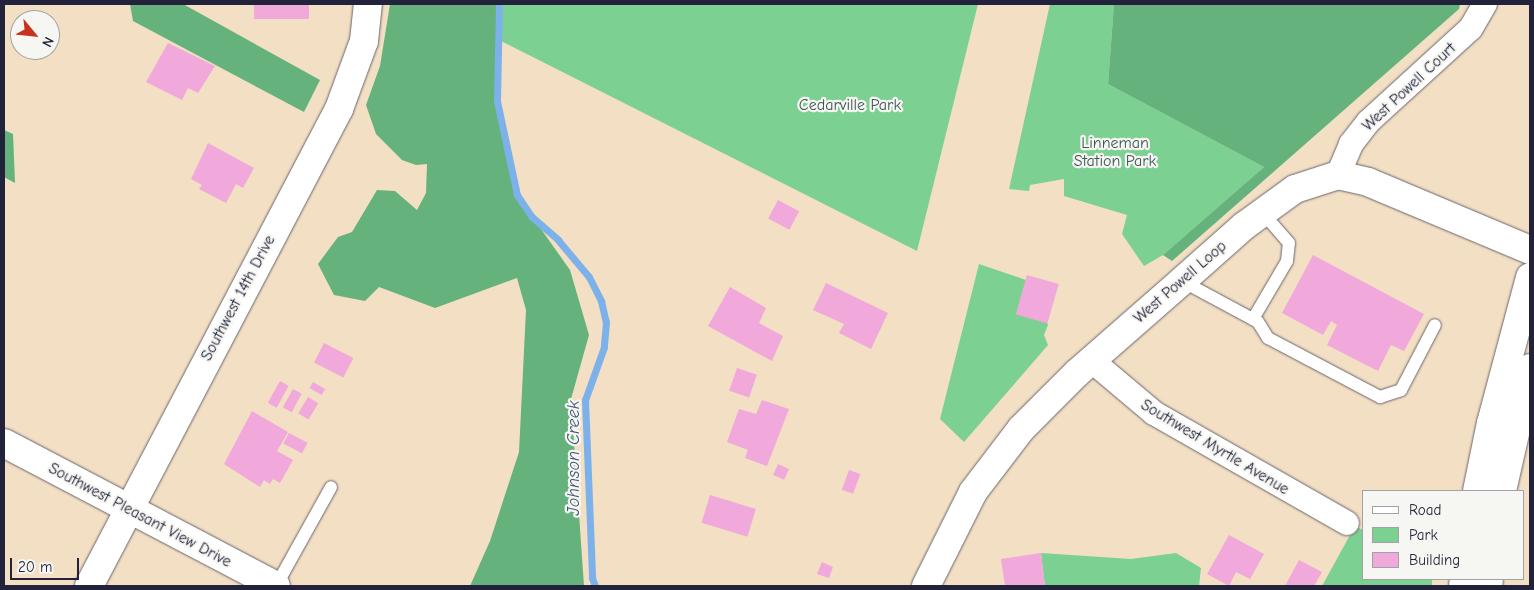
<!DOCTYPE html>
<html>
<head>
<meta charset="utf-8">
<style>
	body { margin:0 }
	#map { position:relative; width:1534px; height:590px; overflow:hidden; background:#f2dfc4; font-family:"Comic Neue",sans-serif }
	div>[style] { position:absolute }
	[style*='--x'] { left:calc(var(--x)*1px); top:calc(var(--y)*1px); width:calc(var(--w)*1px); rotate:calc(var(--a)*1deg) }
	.green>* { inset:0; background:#7cd092 }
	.forest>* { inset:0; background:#65b27c }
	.stream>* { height:7px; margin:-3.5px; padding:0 3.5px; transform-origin:3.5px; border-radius:3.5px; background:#7cb1ea }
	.building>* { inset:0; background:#f1a8db; transform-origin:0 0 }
	.roads { filter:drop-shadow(0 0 1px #6b646b) drop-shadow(0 0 1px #6b646b) }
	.service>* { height:12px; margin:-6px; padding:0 6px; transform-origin:6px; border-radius:6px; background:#fff }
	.minor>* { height:24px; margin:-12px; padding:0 12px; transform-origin:12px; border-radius:12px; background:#fff }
	.tertiary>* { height:28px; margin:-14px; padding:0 14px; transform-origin:14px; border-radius:14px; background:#fff }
	.primary>* { height:28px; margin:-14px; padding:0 14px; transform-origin:14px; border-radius:14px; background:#fff }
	span { translate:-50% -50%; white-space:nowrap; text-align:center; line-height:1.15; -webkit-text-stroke:4.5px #f6f6f2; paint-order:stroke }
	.street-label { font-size:16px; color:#22223b }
	.park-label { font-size:16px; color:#3d5655 }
	.water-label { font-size:18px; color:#425478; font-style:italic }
	.frame { position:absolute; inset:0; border:5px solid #22223b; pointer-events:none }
	.legend { position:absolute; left:1362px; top:490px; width:162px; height:90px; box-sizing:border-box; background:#f6f6f2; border:1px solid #a1a1a9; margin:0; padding:6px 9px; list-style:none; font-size:15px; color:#22223b }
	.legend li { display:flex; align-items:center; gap:10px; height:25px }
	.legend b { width:25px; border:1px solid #a1a1a9 }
	.north { position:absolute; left:10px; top:10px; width:50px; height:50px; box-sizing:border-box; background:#f6f6f2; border:1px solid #a1a1a9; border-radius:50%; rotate:118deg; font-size:14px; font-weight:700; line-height:20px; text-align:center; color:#22223b }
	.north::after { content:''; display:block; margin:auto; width:18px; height:22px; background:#c8321e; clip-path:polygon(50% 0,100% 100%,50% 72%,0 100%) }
	.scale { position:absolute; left:10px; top:558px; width:69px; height:22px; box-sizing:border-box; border:2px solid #22223b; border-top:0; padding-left:6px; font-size:15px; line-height:18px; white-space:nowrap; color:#22223b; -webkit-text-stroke:4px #f6f6f2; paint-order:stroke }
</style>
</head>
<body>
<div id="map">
	<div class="green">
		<i style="clip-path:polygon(499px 4px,978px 4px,917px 251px,499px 40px)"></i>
		<i style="clip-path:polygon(1050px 4px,1114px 4px,1108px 84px,1264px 167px,1163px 255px,1144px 266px,1122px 234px,1127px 215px,1064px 196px,1064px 179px,1030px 185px,1029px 191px,1009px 189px)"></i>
		<i style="clip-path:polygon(979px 264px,1026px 280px,1048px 325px,1044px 335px,1048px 345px,964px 442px,940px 419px)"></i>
		<i style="clip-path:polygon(1355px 526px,1363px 530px,1363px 579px,1432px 579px,1432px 586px,1322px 586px)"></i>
		<i style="clip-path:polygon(1041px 553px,1131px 559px,1176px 553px,1201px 568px,1199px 586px,1045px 586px)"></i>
	</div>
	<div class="forest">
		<i style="clip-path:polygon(130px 4px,183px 4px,320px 80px,304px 112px,133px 21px)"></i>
		<i style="clip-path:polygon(390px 4px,499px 4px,497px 101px,517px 195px,570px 270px,589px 335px,571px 399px,584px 586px,470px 586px,490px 541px,519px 452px,526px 310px,517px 278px,435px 308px,379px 287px,365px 301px,334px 295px,318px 264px,338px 237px,352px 232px,377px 190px,395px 191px,417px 210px,426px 193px,427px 164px,416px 165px,402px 160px,376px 134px,366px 105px,380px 66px)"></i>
		<i style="clip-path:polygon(1114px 4px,1460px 4px,1459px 9px,1172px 261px,1163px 255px,1264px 167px,1108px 84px)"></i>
		<i style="clip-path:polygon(4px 130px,13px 134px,15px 183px,4px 177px)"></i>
	</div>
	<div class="stream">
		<i style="--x:499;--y:4;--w:97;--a:91.2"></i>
		<i style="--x:497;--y:101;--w:96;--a:78"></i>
		<i style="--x:517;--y:195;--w:27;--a:56"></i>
		<i style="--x:532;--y:217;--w:35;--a:41"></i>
		<i style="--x:558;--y:240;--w:48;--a:50"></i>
		<i style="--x:589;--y:277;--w:27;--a:63"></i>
		<i style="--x:601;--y:301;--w:22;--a:77"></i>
		<i style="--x:606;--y:322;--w:25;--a:95"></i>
		<i style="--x:604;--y:347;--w:56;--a:109.7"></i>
		<i style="--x:585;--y:400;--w:178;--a:87.7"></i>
		<i style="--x:592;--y:578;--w:9;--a:69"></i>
	</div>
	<div class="building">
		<i style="left:254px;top:4px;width:55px;height:15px"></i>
		<i style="clip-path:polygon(168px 43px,215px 66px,198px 93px,188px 88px,182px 100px,146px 82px)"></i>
		<i style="clip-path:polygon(208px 143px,254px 168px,243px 188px,236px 184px,226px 203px,199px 189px,202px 185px,191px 179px)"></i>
		<i style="left:778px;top:200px;width:24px;height:21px;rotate:28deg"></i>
		<i style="clip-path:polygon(1313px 255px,1424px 314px,1404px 351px,1391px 345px,1378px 371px,1327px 345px,1337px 325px,1331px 321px,1323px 335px,1282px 313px)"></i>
		<i style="left:1027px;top:275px;width:33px;height:41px;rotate:16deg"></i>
		<i style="clip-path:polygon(826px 283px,888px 313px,871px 349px,839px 333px,844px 324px,813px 310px)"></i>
		<i style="clip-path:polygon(730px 287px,766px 308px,759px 323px,783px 336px,772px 361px,708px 326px)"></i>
		<i style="left:324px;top:343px;width:33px;height:22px;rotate:27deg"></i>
		<i style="left:737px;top:368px;width:21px;height:24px;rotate:19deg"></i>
		<i style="left:280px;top:381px;width:10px;height:25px;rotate:29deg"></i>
		<i style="left:313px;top:382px;width:14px;height:7px;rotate:30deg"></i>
		<i style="left:293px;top:389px;width:10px;height:21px;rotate:29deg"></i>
		<i style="left:308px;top:397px;width:12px;height:19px;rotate:31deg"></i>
		<i style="clip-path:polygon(762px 400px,789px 409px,767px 466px,745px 458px,748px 450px,727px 442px,739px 409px,756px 414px)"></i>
		<i style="clip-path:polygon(252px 411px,288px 432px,277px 451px,293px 460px,280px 483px,273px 479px,270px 484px,264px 480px,260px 487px,224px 464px)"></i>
		<i style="left:289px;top:433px;width:21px;height:12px;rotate:28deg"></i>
		<i style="left:778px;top:464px;width:12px;height:12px;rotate:24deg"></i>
		<i style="left:849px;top:470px;width:12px;height:21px;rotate:20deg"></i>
		<i style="left:710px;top:495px;width:48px;height:29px;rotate:17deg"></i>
		<i style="clip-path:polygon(1229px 535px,1264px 554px,1250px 579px,1236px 572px,1229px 586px,1207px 574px)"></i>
		<i style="clip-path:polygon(1041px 553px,1045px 586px,1005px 586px,1001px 559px)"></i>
		<i style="clip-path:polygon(1299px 560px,1322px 572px,1314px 586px,1285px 586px)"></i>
		<i style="clip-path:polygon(822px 562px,833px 567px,829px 578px,817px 574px)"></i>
	</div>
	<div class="roads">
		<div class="service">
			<i style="--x:1182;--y:281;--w:86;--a:28.3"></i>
			<i style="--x:1258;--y:322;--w:19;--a:58"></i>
			<i style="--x:1268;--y:338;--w:127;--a:27.8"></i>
			<i style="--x:1380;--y:397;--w:22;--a:-18"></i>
			<i style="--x:1401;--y:390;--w:73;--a:-62.4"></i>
			<i style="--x:1253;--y:319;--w:67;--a:-59.6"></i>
			<i style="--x:1287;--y:261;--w:18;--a:-84"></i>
			<i style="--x:1289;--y:243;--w:41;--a:-131.1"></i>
			<i style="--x:276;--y:586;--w:113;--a:-60.9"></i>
		</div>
		<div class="minor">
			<i style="--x:1338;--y:175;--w:34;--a:-67"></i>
			<i style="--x:1351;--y:144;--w:28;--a:-52"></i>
			<i style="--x:1368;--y:122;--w:139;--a:-42.4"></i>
			<i style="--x:1471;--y:28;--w:28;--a:-60"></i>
			<i style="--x:1091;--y:360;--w:82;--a:40.1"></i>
			<i style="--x:1154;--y:413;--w:222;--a:29.7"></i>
		</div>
		<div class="tertiary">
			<i style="--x:4;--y:443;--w:307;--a:27.7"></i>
			<i style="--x:89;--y:586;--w:539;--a:-62.34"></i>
			<i style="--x:339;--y:109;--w:72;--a:-69.8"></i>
			<i style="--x:364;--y:41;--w:37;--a:-84"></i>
			<i style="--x:926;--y:586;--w:105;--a:-63.4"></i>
			<i style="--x:973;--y:492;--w:79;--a:-52.7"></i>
			<i style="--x:1021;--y:429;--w:79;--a:-45"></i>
			<i style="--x:1077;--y:373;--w:140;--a:-41.2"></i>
			<i style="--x:1182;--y:281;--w:83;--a:-41.6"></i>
			<i style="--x:1244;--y:226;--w:63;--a:-36"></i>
			<i style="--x:1295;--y:189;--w:45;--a:-18"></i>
			<i style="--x:1338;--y:175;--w:31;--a:13"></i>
			<i style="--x:1368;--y:182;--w:176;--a:22.8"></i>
		</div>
		<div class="primary">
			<i style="--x:1477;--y:491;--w:69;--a:-78.4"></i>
			<i style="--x:1491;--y:423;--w:151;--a:-75"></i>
			<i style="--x:1502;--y:491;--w:126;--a:-77.2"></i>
			<i style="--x:1463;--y:586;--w:7;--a:-82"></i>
			<i style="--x:1488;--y:586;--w:7;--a:-82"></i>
		</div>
	</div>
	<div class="street-label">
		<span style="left:1409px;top:87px;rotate:-43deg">West Powell Court</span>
		<span style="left:1180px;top:282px;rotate:-41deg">West Powell Loop</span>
		<span style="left:238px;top:298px;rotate:-62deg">Southwest 14th Drive</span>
		<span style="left:1215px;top:447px;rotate:31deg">Southwest Myrtle Avenue</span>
		<span style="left:140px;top:515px;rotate:28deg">Southwest Pleasant View Drive</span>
	</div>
	<div class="park-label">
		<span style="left:850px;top:105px">Cedarville Park</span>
		<span style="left:1115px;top:152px">Linneman<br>Station Park</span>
	</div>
	<div class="water-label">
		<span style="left:574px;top:458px;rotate:-90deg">Johnson Creek</span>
	</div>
	<div class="frame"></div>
	<ul class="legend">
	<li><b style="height:6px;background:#fff"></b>Road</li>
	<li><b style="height:14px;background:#7cd092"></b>Park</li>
	<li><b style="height:14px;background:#f1a8db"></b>Building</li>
	</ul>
	<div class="north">N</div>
	<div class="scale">20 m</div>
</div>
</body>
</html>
